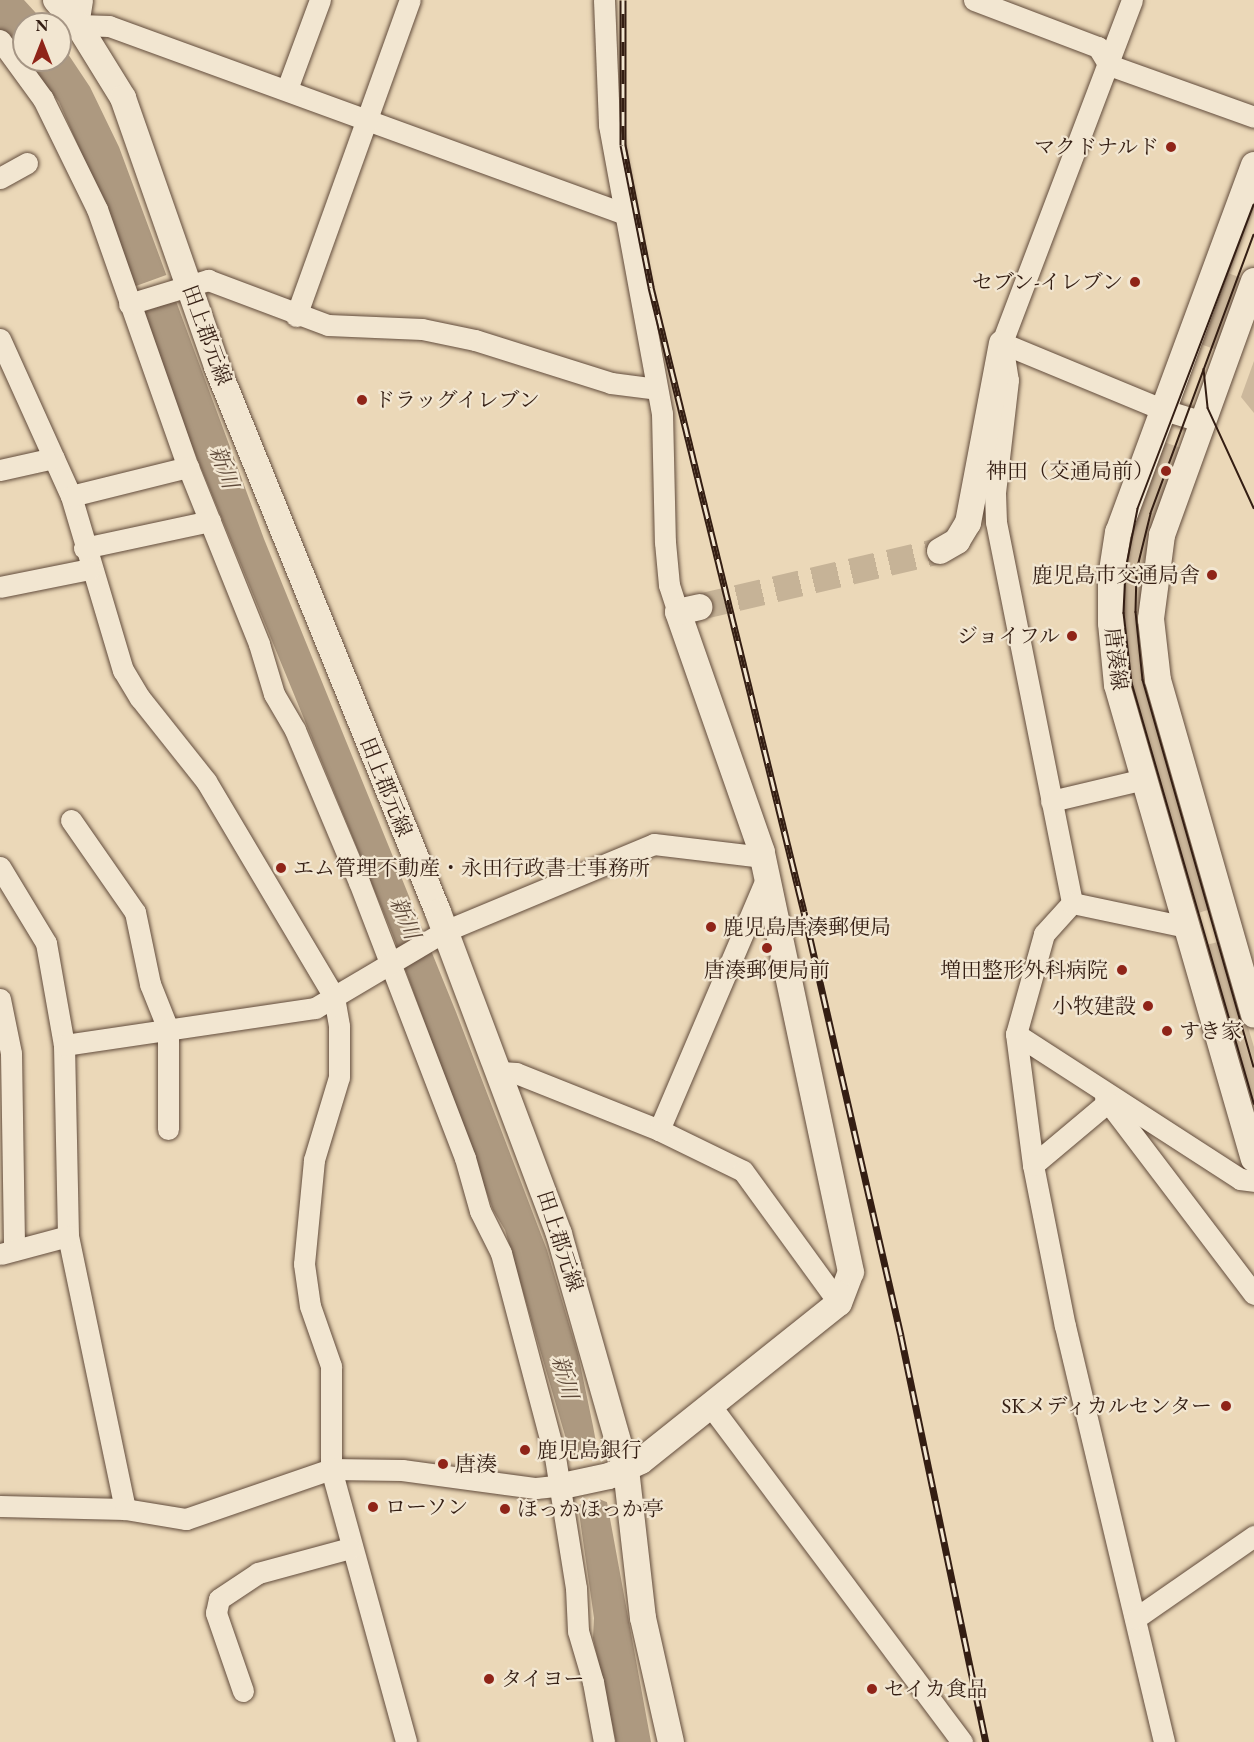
<!DOCTYPE html>
<html>
<head>
<meta charset="utf-8">
<style>
	body { margin:0 }
	#map { position:relative; width:1254px; height:1742px; overflow:hidden; background:#ebd8b8; font-family:"EB Garamond","Noto Serif JP",serif }
	div>[style] { position:absolute }
	[style*='--x'] { left:calc(var(--x)*1px); top:calc(var(--y)*1px); width:calc(var(--w)*1px); rotate:calc(var(--a)*1deg) }
	.green>* { inset:0; background:#ccb89c; transform-origin:0 0 }
	.water>* { inset:0; background:#ad9980 }
	.pier>* { inset:0; background:#ebd8b8; transform-origin:0 0 }
	.tertiary-tunnel>* { height:26px; margin-top:-13px; transform-origin:0; background:repeating-linear-gradient(90deg,#c6b397 0 26px,transparent 0 39px) }
	.roads { filter:drop-shadow(0 0 2px #624c3c) drop-shadow(0 0 2px #624c3c) }
	.minor>* { height:21px; margin:-10.5px; padding:0 10.5px; transform-origin:10.5px; border-radius:10.5px; background:#f2e6d1 }
	.tertiary>* { height:26px; margin:-13px; padding:0 13px; transform-origin:13px; border-radius:13px; background:#f2e6d1 }
	.tram>* { height:1.5px; margin:-0.75px; padding:0 0.75px; transform-origin:0.75px; border-radius:0.75px; background:#341e13 }
	.rail>* { height:7px; margin-top:-3.5px; transform-origin:0; background:repeating-linear-gradient(90deg,#f2e6d1 0 14px,#341e13 0 28px); box-sizing:border-box; border-block:2px solid #341e13 }
	.dots>* { width:16px; height:16px; translate:-50% -50%; box-sizing:border-box; border:3px solid #f2e6d1; border-radius:50% }
	span { translate:-50% -50%; white-space:nowrap; text-align:center; line-height:1.15; -webkit-text-stroke:4.5px #f2e6d1; paint-order:stroke }
	.poi-label { font-size:21px; color:#341e13 }
	.right { translate:-100% -50%; text-align:right }
	.left { translate:0 -50%; text-align:left }
	.street-label { font-size:21px; color:#341e13 }
	.water-label { font-size:22px; color:#5e4939; font-style:italic }
	.north { position:absolute; left:12px; top:12px; width:60px; height:60px; box-sizing:border-box; background:#f2e6d1; border:2px solid #a69685; border-radius:50%; rotate:0deg; font-size:16px; font-weight:700; line-height:24px; text-align:center; color:#341e13 }
	.north::after { content:''; display:block; margin:auto; width:21px; height:27px; background:#8f2418; clip-path:polygon(50% 0,100% 100%,50% 72%,0 100%) }
</style>
</head>
<body>
<div id="map">
	<div class="green">
		<i style="left:1225px;top:272px;width:20px;height:76px;rotate:20deg"></i>
		<i style="clip-path:polygon(1254px 361px,1254px 413px,1241px 397px)"></i>
		<i style="clip-path:polygon(1161px 441px,1181px 448px,1155px 517px,1142px 569px,1141px 616px,1214px 908px,1195px 914px,1129px 685px,1121px 617px,1122px 566px,1136px 510px)"></i>
		<i style="clip-path:polygon(1222px 941px,1254px 1047px,1254px 1119px,1202px 946px)"></i>
	</div>
	<div class="water">
		<i style="clip-path:polygon(0 0,24px 0,46px 24px,24px 24px,24px 57px,0 30px)"></i>
		<i style="clip-path:polygon(60px 42px,90px 87px,119px 147px,264px 539px,456px 1012px,547px 1250px,578px 1354px,593px 1426px,651px 1742px,616px 1742px,593px 1638px,594px 1618px,571px 1456px,505px 1230px,493px 1210px,392px 933px,176px 407px,103px 203px,59px 102px,26px 60px,60px 60px)"></i>
	</div>
	<div class="pier">
		<i style="left:169px;top:274px;width:27px;height:41px;rotate:70deg"></i>
		<i style="clip-path:polygon(600px 1449px,609px 1503px,599px 1499px,575px 1506px,569px 1461px,593px 1455px)"></i>
	</div>
	<div class="tertiary-tunnel">
		<i style="--x:699;--y:607;--w:247;--a:-13.1"></i>
	</div>
	<div class="roads">
		<div class="minor">
			<i style="--x:82;--y:0;--w:25;--a:99"></i>
			<i style="--x:78;--y:25;--w:31;--a:2"></i>
			<i style="--x:109;--y:26;--w:549;--a:20.02"></i>
			<i style="--x:604;--y:0;--w:125;--a:87.7"></i>
			<i style="--x:609;--y:125;--w:293;--a:79.6"></i>
			<i style="--x:662;--y:413;--w:129;--a:88.7"></i>
			<i style="--x:665;--y:542;--w:43;--a:84.7"></i>
			<i style="--x:669;--y:585;--w:28;--a:72"></i>
			<i style="--x:974;--y:0;--w:133;--a:20.8"></i>
			<i style="--x:1098;--y:47;--w:21;--a:59"></i>
			<i style="--x:1109;--y:65;--w:154;--a:19.7"></i>
			<i style="--x:1132;--y:0;--w:367;--a:110.8"></i>
			<i style="--x:1002;--y:343;--w:37;--a:81"></i>
			<i style="--x:1008;--y:380;--w:114;--a:96.6"></i>
			<i style="--x:995;--y:493;--w:29;--a:88"></i>
			<i style="--x:996;--y:522;--w:389;--a:78.7"></i>
			<i style="--x:1072;--y:903;--w:42;--a:132.1"></i>
			<i style="--x:1044;--y:934;--w:104;--a:105.6"></i>
			<i style="--x:1016;--y:1034;--w:132;--a:82.6"></i>
			<i style="--x:1033;--y:1165;--w:164;--a:78.8"></i>
			<i style="--x:1065;--y:1326;--w:428;--a:76.6"></i>
			<i style="--x:0;--y:40;--w:73;--a:53.9"></i>
			<i style="--x:43;--y:99;--w:123;--a:63.9"></i>
			<i style="--x:97;--y:209;--w:274;--a:70.6"></i>
			<i style="--x:188;--y:467;--w:191;--a:68.1"></i>
			<i style="--x:259;--y:644;--w:52;--a:73.3"></i>
			<i style="--x:274;--y:694;--w:42;--a:59.7"></i>
			<i style="--x:295;--y:730;--w:165;--a:67.2"></i>
			<i style="--x:359;--y:882;--w:296;--a:69"></i>
			<i style="--x:465;--y:1158;--w:55;--a:74.2"></i>
			<i style="--x:480;--y:1211;--w:47;--a:63.4"></i>
			<i style="--x:501;--y:1253;--w:211;--a:75.2"></i>
			<i style="--x:555;--y:1457;--w:133;--a:80.9"></i>
			<i style="--x:576;--y:1588;--w:43;--a:87.3"></i>
			<i style="--x:578;--y:1631;--w:53;--a:73.6"></i>
			<i style="--x:593;--y:1682;--w:61;--a:79.6"></i>
			<i style="--x:287;--y:89;--w:95;--a:-69.7"></i>
			<i style="--x:0;--y:178;--w:31;--a:-29"></i>
			<i style="--x:129;--y:304;--w:83;--a:-16.9"></i>
			<i style="--x:208;--y:280;--w:128;--a:20.6"></i>
			<i style="--x:328;--y:325;--w:94;--a:2.4"></i>
			<i style="--x:422;--y:329;--w:54;--a:11.7"></i>
			<i style="--x:475;--y:340;--w:143;--a:17.5"></i>
			<i style="--x:611;--y:383;--w:46;--a:7.4"></i>
			<i style="--x:296;--y:316;--w:336;--a:-70.2"></i>
			<i style="--x:0;--y:339;--w:172;--a:65.7"></i>
			<i style="--x:71;--y:496;--w:182;--a:73.4"></i>
			<i style="--x:123;--y:670;--w:33;--a:59"></i>
			<i style="--x:140;--y:698;--w:106;--a:51.5"></i>
			<i style="--x:206;--y:781;--w:251;--a:59.3"></i>
			<i style="--x:334;--y:997;--w:29;--a:80"></i>
			<i style="--x:339;--y:1026;--w:51;--a:90"></i>
			<i style="--x:339;--y:1077;--w:87;--a:106.8"></i>
			<i style="--x:314;--y:1160;--w:104;--a:95.5"></i>
			<i style="--x:304;--y:1264;--w:42;--a:81.9"></i>
			<i style="--x:310;--y:1306;--w:64;--a:70.7"></i>
			<i style="--x:331;--y:1366;--w:103;--a:90"></i>
			<i style="--x:331;--y:1469;--w:283;--a:74.6"></i>
			<i style="--x:1002;--y:343;--w:172;--a:22.5"></i>
			<i style="--x:1161;--y:409;--w:44;--a:17.2"></i>
			<i style="--x:0;--y:470;--w:55;--a:-12.5"></i>
			<i style="--x:71;--y:496;--w:121;--a:-13.9"></i>
			<i style="--x:84;--y:548;--w:129;--a:-12.1"></i>
			<i style="--x:0;--y:587;--w:91;--a:-11.4"></i>
			<i style="--x:1051;--y:801;--w:96;--a:-13.3"></i>
			<i style="--x:71;--y:820;--w:112;--a:55.2"></i>
			<i style="--x:135;--y:912;--w:74;--a:78.2"></i>
			<i style="--x:150;--y:984;--w:48;--a:68.2"></i>
			<i style="--x:168;--y:1029;--w:100;--a:90"></i>
			<i style="--x:0;--y:867;--w:89;--a:58.8"></i>
			<i style="--x:46;--y:943;--w:104;--a:80"></i>
			<i style="--x:64;--y:1045;--w:191;--a:88.8"></i>
			<i style="--x:68;--y:1236;--w:279;--a:78.2"></i>
			<i style="--x:1072;--y:903;--w:116;--a:11.9"></i>
			<i style="--x:0;--y:999;--w:55;--a:78.5"></i>
			<i style="--x:11;--y:1053;--w:197;--a:89.1"></i>
			<i style="--x:1016;--y:1034;--w:267;--a:32.9"></i>
			<i style="--x:1240;--y:1179;--w:14;--a:8"></i>
			<i style="--x:64;--y:1045;--w:254;--a:-8.4"></i>
			<i style="--x:315;--y:1008;--w:151;--a:-30.6"></i>
			<i style="--x:445;--y:931;--w:226;--a:-22.6"></i>
			<i style="--x:654;--y:844;--w:110;--a:6.8"></i>
			<i style="--x:501;--y:1072;--w:15;--a:4"></i>
			<i style="--x:516;--y:1073;--w:154;--a:21.7"></i>
			<i style="--x:659;--y:1130;--w:93;--a:26"></i>
			<i style="--x:743;--y:1171;--w:163;--a:54"></i>
			<i style="--x:1105;--y:1098;--w:246;--a:52.8"></i>
			<i style="--x:659;--y:1130;--w:275;--a:-66.9"></i>
			<i style="--x:1033;--y:1165;--w:98;--a:-40"></i>
			<i style="--x:1;--y:1254;--w:69;--a:-15"></i>
			<i style="--x:710;--y:1405;--w:421;--a:53.2"></i>
			<i style="--x:0;--y:1506;--w:125;--a:1.4"></i>
			<i style="--x:125;--y:1509;--w:62;--a:9.3"></i>
			<i style="--x:186;--y:1519;--w:153;--a:-19"></i>
			<i style="--x:331;--y:1469;--w:71;--a:0.8"></i>
			<i style="--x:402;--y:1470;--w:135;--a:7.7"></i>
			<i style="--x:536;--y:1488;--w:31;--a:-6"></i>
			<i style="--x:1136;--y:1618;--w:144;--a:-34.8"></i>
			<i style="--x:243;--y:1691;--w:83;--a:-109.1"></i>
			<i style="--x:216;--y:1613;--w:14;--a:-78"></i>
			<i style="--x:219;--y:1599;--w:47;--a:-33.7"></i>
			<i style="--x:258;--y:1573;--w:95;--a:-15.2"></i>
		</div>
		<div class="tertiary">
			<i style="--x:56;--y:0;--w:33;--a:49"></i>
			<i style="--x:78;--y:25;--w:86;--a:58.3"></i>
			<i style="--x:123;--y:98;--w:285;--a:70.7"></i>
			<i style="--x:217;--y:367;--w:588;--a:67.93"></i>
			<i style="--x:438;--y:912;--w:344;--a:69.4"></i>
			<i style="--x:559;--y:1234;--w:244;--a:74.1"></i>
			<i style="--x:626;--y:1469;--w:150;--a:83.5"></i>
			<i style="--x:643;--y:1618;--w:127;--a:77.3"></i>
			<i style="--x:1254;--y:165;--w:391;--a:110.3"></i>
			<i style="--x:1118;--y:532;--w:46;--a:98.8"></i>
			<i style="--x:1111;--y:577;--w:46;--a:90"></i>
			<i style="--x:1111;--y:623;--w:62;--a:84.5"></i>
			<i style="--x:1117;--y:685;--w:493;--a:73.9"></i>
			<i style="--x:1254;--y:281;--w:270;--a:109.9"></i>
			<i style="--x:1162;--y:535;--w:85;--a:97.5"></i>
			<i style="--x:1151;--y:619;--w:61;--a:83.5"></i>
			<i style="--x:1158;--y:680;--w:348;--a:74"></i>
			<i style="--x:940;--y:551;--w:20;--a:-30"></i>
			<i style="--x:957;--y:541;--w:21;--a:-59"></i>
			<i style="--x:968;--y:523;--w:183;--a:-79.3"></i>
			<i style="--x:567;--y:1485;--w:43;--a:-12.1"></i>
			<i style="--x:609;--y:1476;--w:35;--a:-25"></i>
			<i style="--x:641;--y:1461;--w:253;--a:-38.6"></i>
			<i style="--x:839;--y:1303;--w:33;--a:-69"></i>
			<i style="--x:851;--y:1272;--w:429;--a:-102"></i>
			<i style="--x:762;--y:852;--w:254;--a:-109.3"></i>
			<i style="--x:678;--y:612;--w:22;--a:-13"></i>
		</div>
	</div>
	<div class="tram">
		<i style="--x:1254;--y:205;--w:325;--a:110.9"></i>
		<i style="--x:1138;--y:509;--w:62;--a:101.1"></i>
		<i style="--x:1126;--y:570;--w:43;--a:92.7"></i>
		<i style="--x:1124;--y:613;--w:70;--a:83.5"></i>
		<i style="--x:1132;--y:683;--w:438;--a:73.8"></i>
		<i style="--x:1254;--y:235;--w:297;--a:110.3"></i>
		<i style="--x:1151;--y:514;--w:59;--a:103.8"></i>
		<i style="--x:1137;--y:571;--w:41;--a:91.4"></i>
		<i style="--x:1136;--y:612;--w:68;--a:84.1"></i>
		<i style="--x:1143;--y:680;--w:402;--a:74"></i>
		<i style="--x:1204;--y:369;--w:39;--a:84"></i>
		<i style="--x:1208;--y:408;--w:110;--a:65.3"></i>
	</div>
	<div class="rail">
		<i style="--x:623;--y:0;--w:145;--a:90"></i>
		<i style="--x:623;--y:145;--w:145;--a:78.8"></i>
		<i style="--x:651;--y:287;--w:643;--a:76.24"></i>
		<i style="--x:804;--y:912;--w:435;--a:77.1"></i>
		<i style="--x:901;--y:1336;--w:415;--a:78.2"></i>
	</div>
	<div class="dots">
		<i style="left:1171px;top:147px;background:#8f2418"></i>
		<i style="left:1135px;top:282px;background:#8f2418"></i>
		<i style="left:362px;top:400px;background:#8f2418"></i>
		<i style="left:1166px;top:471px;background:#8f2418"></i>
		<i style="left:1212px;top:575px;background:#8f2418"></i>
		<i style="left:1072px;top:636px;background:#8f2418"></i>
		<i style="left:281px;top:868px;background:#8f2418"></i>
		<i style="left:711px;top:927px;background:#8f2418"></i>
		<i style="left:767px;top:948px;background:#8f2418"></i>
		<i style="left:1122px;top:970px;background:#8f2418"></i>
		<i style="left:1148px;top:1006px;background:#8f2418"></i>
		<i style="left:1167px;top:1031px;background:#8f2418"></i>
		<i style="left:1226px;top:1406px;background:#8f2418"></i>
		<i style="left:525px;top:1450px;background:#8f2418"></i>
		<i style="left:443px;top:1464px;background:#8f2418"></i>
		<i style="left:373px;top:1507px;background:#8f2418"></i>
		<i style="left:505px;top:1509px;background:#8f2418"></i>
		<i style="left:489px;top:1679px;background:#8f2418"></i>
		<i style="left:872px;top:1689px;background:#8f2418"></i>
	</div>
	<div class="poi-label">
		<span class="right" style="left:1159px;top:147px">マクドナルド</span>
		<span class="right" style="left:1123px;top:282px">セブン-イレブン</span>
		<span class="left" style="left:374px;top:400px">ドラッグイレブン</span>
		<span class="right" style="left:1154px;top:471px">神田（交通局前）</span>
		<span class="right" style="left:1200px;top:575px">鹿児島市交通局舎</span>
		<span class="right" style="left:1060px;top:636px">ジョイフル</span>
		<span class="left" style="left:293px;top:868px">エム管理不動産・永田行政書士事務所</span>
		<span class="left" style="left:723px;top:927px">鹿児島唐湊郵便局</span>
		<span style="left:767px;top:970px">唐湊郵便局前</span>
		<span class="right" style="left:1108px;top:970px">増田整形外科病院</span>
		<span class="right" style="left:1136px;top:1006px">小牧建設</span>
		<span class="left" style="left:1179px;top:1031px">すき家</span>
		<span class="right" style="left:1212px;top:1406px">SKメディカルセンター</span>
		<span class="left" style="left:537px;top:1450px">鹿児島銀行</span>
		<span class="left" style="left:455px;top:1464px">唐湊</span>
		<span class="left" style="left:385px;top:1507px">ローソン</span>
		<span class="left" style="left:517px;top:1509px">ほっかほっか亭</span>
		<span class="left" style="left:501px;top:1679px">タイヨー</span>
		<span class="left" style="left:884px;top:1689px">セイカ食品</span>
	</div>
	<div class="street-label">
		<span style="left:207px;top:335px;rotate:70deg">田上郡元線</span>
		<span style="left:1116px;top:659px;rotate:83deg">唐湊線</span>
		<span style="left:386px;top:787px;rotate:68deg">田上郡元線</span>
		<span style="left:560px;top:1241px;rotate:72deg">田上郡元線</span>
	</div>
	<div class="water-label">
		<span style="left:224px;top:467px;rotate:70deg">新川</span>
		<span style="left:405px;top:918px;rotate:67deg">新川</span>
		<span style="left:565px;top:1377px;rotate:75deg">新川</span>
	</div>
	<div class="north">N</div>
</div>
</body>
</html>
